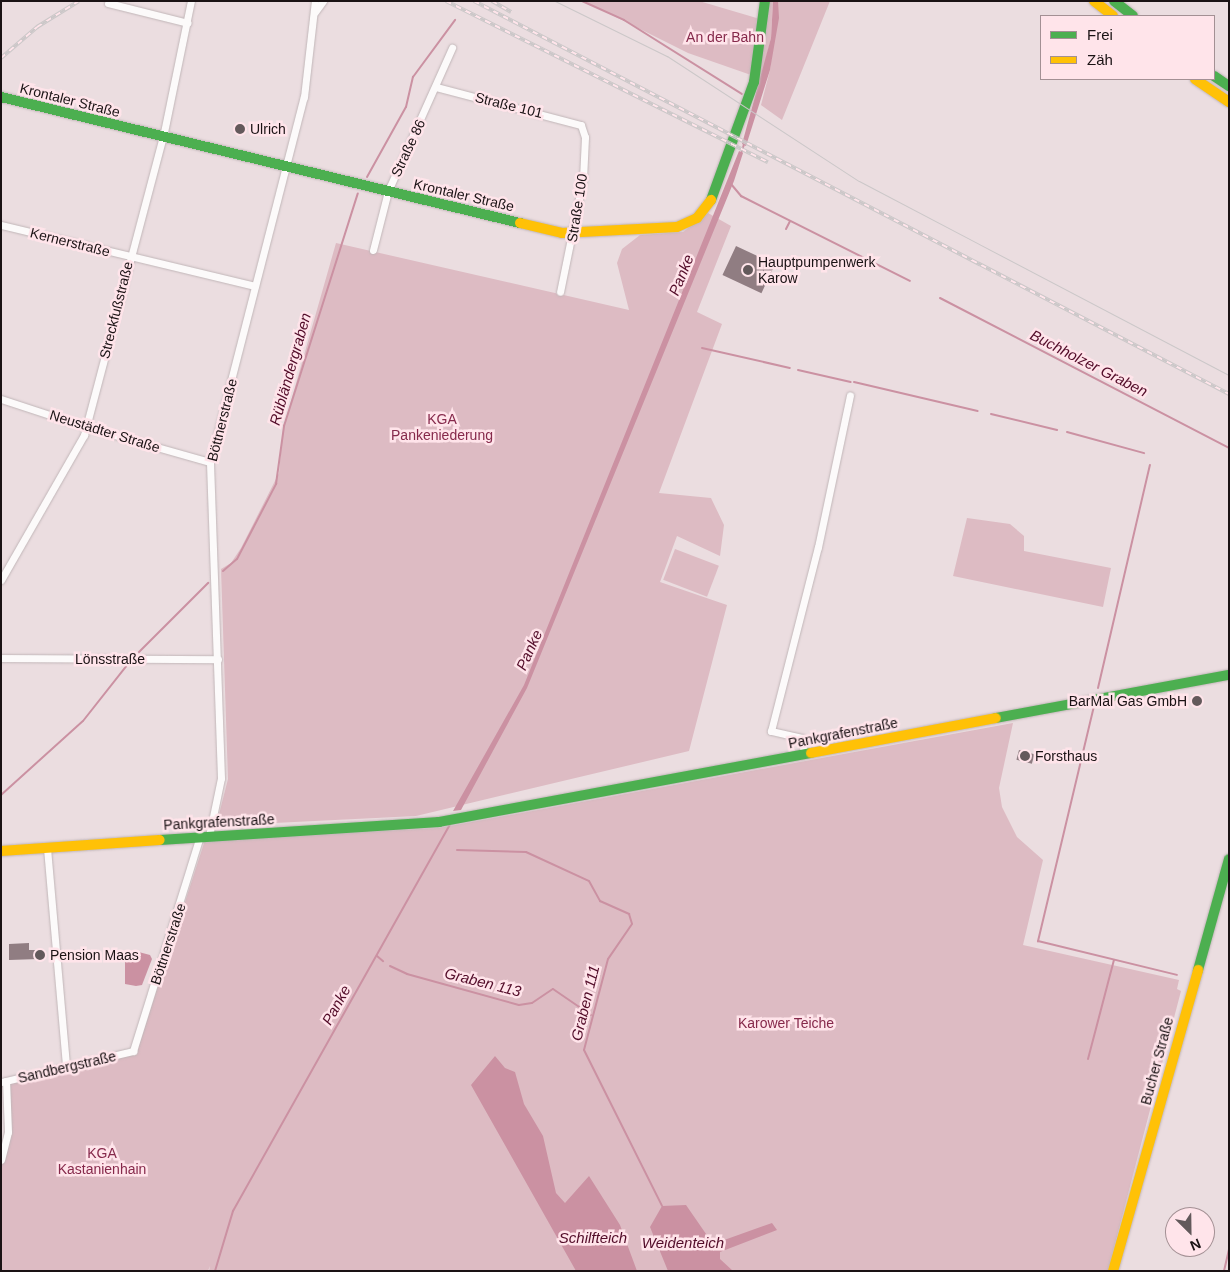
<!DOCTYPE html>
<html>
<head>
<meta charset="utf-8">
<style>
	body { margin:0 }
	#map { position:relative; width:1230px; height:1272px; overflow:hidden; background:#ebdde0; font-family:Arial,sans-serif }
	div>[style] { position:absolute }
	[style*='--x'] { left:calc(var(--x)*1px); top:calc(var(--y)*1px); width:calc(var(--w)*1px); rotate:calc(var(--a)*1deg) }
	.green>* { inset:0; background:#ddbbc3; transform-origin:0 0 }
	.water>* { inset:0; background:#cb91a2 }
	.stream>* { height:2px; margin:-1px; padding:0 1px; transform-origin:1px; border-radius:1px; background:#cb91a2 }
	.building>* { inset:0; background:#907d82; transform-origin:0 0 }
	.roads { filter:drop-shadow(0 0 1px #c1b6b8) drop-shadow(0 0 1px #c1b6b8) }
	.street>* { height:7px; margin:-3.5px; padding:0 3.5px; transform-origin:3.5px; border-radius:3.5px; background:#fcfafa }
	.fast>* { height:10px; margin:-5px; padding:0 5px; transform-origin:5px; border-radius:5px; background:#4caf50 }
	.slow>* { height:10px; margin:-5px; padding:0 5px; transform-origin:5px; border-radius:5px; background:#ffc107 }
	.tram>* { height:1px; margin:-0.5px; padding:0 0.5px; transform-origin:0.5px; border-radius:0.5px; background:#cbc7c8 }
	.rail>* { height:4px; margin-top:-2px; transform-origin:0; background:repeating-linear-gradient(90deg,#ffe4ea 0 5.5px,#cbc7c8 0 11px); box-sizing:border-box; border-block:1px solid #cbc7c8 }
	.dots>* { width:14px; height:14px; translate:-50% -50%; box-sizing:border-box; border:2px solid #ffe4ea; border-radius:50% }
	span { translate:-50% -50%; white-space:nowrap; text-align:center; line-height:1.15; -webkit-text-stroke:5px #ffe4ea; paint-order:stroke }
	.park-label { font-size:14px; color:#86294b }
	.street-label { font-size:14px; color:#1a1214 }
	.poi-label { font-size:14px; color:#1a1214 }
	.left { translate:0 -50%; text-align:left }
	.right { translate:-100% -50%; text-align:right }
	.water-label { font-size:15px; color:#530c29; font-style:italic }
	.frame { position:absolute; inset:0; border:2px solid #1a1214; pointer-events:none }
	.legend { position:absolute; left:1040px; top:15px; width:175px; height:65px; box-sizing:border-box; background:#ffe4ea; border:1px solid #a39094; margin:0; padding:6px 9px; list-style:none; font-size:15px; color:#1a1214 }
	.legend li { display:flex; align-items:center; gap:10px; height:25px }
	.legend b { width:25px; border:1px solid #a39094 }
	.north { position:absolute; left:1165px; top:1207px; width:50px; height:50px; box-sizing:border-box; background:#ffe4ea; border:1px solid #a39094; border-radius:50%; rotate:157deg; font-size:14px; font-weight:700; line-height:20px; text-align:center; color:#1a1214 }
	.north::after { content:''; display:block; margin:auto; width:18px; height:22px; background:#63595b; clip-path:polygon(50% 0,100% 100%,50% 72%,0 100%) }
</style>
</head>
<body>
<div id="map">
	<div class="green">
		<i style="clip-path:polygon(584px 1px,699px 1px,760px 19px,751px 75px,688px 53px)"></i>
		<i style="clip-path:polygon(769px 1px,773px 1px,771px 38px,756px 101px)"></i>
		<i style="clip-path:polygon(778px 1px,830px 1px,782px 120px,761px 105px,770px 70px)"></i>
		<i style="clip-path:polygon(708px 213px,731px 226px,697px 312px,722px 324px,659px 493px,711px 498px,724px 525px,720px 556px,677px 536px,660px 582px,727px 605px,689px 751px,416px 816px,216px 826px,228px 779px,221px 569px,231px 563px,241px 548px,279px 473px,283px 429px,336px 243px,629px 310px,617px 263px,622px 249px,640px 235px,683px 232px)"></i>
		<i style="clip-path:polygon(967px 518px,1010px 524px,1024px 536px,1024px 551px,1111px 568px,1103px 607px,953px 576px)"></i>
		<i style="left:675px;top:549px;width:47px;height:33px;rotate:21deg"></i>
		<i style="clip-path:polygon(1013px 723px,999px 788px,1002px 807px,1017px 837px,1043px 860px,1023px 945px,1179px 980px,1177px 989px,1181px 991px,1108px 1271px,209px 1271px,210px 1266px,208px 1271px,1px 1271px,1px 1171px,11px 1114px,10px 1083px,136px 1054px,205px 840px,439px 828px)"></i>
	</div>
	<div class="water">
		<i style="clip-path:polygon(773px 1px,778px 1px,779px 18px,770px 70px,746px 146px,742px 144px,771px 38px)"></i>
		<i style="clip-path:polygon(739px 151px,743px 153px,734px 181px,527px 688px,461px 810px,453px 811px,524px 685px)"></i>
		<i style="clip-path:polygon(135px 951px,150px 955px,152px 959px,142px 985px,136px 986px,125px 984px,125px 962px)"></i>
		<i style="clip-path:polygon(495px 1056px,505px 1068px,515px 1072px,524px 1104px,543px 1136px,556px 1193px,565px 1203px,589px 1176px,620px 1225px,637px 1271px,576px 1271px,471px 1085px)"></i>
		<i style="clip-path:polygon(686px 1205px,713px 1244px,772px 1223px,777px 1230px,720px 1252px,720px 1259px,733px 1271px,668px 1271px,650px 1227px,662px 1206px)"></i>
	</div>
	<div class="stream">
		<i style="--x:582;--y:1;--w:46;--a:24.3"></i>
		<i style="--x:624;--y:20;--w:139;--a:32.1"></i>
		<i style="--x:741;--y:154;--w:10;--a:-73"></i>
		<i style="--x:367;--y:177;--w:80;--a:-60.9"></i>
		<i style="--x:406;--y:107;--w:31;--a:-77"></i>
		<i style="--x:413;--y:77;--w:71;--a:-53.6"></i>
		<i style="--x:731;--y:184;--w:16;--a:50"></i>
		<i style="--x:741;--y:196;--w:189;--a:26.7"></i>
		<i style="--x:786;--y:229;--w:9;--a:-63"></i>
		<i style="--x:940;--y:298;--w:326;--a:27.4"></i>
		<i style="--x:702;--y:348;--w:90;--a:12.8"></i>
		<i style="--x:798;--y:370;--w:54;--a:12.8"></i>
		<i style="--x:854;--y:382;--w:127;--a:13.2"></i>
		<i style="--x:991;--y:414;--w:68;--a:13.6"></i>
		<i style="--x:1067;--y:432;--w:80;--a:15.3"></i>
		<i style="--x:223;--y:571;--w:18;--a:-41"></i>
		<i style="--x:237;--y:559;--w:85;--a:-62.5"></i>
		<i style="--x:276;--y:484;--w:59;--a:-82.1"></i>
		<i style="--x:284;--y:426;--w:244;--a:-72.4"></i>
		<i style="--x:139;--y:652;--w:98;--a:-45"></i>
		<i style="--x:1098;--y:688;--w:229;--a:-76.9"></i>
		<i style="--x:1094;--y:706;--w:242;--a:103.4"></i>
		<i style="--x:1038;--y:941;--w:143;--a:13.7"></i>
		<i style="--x:1;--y:795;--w:110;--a:-42.1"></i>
		<i style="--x:83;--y:721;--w:73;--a:-51.7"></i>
		<i style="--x:457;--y:850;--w:69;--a:1.7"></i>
		<i style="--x:526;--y:852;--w:69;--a:24.7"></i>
		<i style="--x:589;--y:881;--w:23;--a:61"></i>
		<i style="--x:600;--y:901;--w:32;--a:24"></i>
		<i style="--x:629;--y:914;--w:10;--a:73"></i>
		<i style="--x:632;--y:924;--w:42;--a:124.4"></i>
		<i style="--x:608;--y:959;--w:94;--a:104.8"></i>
		<i style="--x:584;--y:1050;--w:174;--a:63.4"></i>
		<i style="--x:377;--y:956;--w:8;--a:40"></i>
		<i style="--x:390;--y:966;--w:19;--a:25"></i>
		<i style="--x:407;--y:974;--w:116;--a:15.5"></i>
		<i style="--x:519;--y:1005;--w:13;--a:-9"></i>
		<i style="--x:532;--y:1003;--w:25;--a:-34"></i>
		<i style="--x:553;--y:989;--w:46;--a:34.4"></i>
		<i style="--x:1088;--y:1059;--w:102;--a:-75.3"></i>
		<i style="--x:215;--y:1271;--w:63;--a:-73.3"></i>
		<i style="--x:233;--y:1211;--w:443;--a:-60.7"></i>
		<i style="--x:1224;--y:1271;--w:23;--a:-77"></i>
	</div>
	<div class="building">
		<i style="left:736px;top:246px;width:43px;height:32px;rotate:25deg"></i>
		<i style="left:1019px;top:750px;width:16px;height:10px;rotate:15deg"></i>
		<i style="clip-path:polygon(29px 943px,29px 950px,39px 950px,39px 959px,9px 960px,9px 944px)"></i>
	</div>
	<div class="roads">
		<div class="street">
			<i style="--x:108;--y:3;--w:82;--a:14"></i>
			<i style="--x:315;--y:12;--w:14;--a:-54"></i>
			<i style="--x:436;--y:87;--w:150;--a:14.7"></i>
			<i style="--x:581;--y:125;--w:13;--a:72"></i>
			<i style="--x:585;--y:137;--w:42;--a:92.7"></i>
			<i style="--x:583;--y:179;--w:115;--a:101.5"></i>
			<i style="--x:1;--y:225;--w:261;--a:13.5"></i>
			<i style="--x:373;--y:250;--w:61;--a:-75.7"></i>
			<i style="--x:388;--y:191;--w:157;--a:-65.9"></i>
			<i style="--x:1;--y:399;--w:89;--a:18.2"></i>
			<i style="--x:86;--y:427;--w:129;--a:15.8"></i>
			<i style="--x:1;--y:580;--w:167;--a:-60.2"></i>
			<i style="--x:84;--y:435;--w:308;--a:-75.2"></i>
			<i style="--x:163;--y:137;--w:139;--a:-78.4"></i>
			<i style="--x:1;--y:658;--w:217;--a:0.3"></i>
			<i style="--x:804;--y:754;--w:16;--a:-97"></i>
			<i style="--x:802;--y:738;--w:32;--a:-167"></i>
			<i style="--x:771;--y:731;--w:190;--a:-75.7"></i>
			<i style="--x:818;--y:547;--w:155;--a:-78.1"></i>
			<i style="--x:209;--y:836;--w:59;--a:-78.3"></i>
			<i style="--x:221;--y:778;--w:316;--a:-92"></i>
			<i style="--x:210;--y:462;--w:377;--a:-75.6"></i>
			<i style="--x:304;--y:97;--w:97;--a:-83.5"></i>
			<i style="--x:47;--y:848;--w:220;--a:85"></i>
			<i style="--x:1;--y:1082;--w:136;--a:-13.2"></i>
			<i style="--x:133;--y:1051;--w:225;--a:-72.7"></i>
			<i style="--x:1;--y:1160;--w:29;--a:-76"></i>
			<i style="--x:8;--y:1132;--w:51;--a:-92.2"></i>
		</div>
		<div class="fast">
			<i style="--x:1114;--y:1;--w:24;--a:38"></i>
			<i style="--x:1214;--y:76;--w:18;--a:34"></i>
			<i style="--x:1;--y:97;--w:534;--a:13.65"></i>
			<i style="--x:711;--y:200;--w:126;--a:-70"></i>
			<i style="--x:754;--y:82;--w:82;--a:-82.3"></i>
			<i style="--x:996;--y:718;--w:237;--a:-10.5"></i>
			<i style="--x:160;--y:840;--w:280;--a:-3.7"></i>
			<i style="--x:439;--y:822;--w:378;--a:-10.5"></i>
			<i style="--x:1198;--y:970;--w:115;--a:-74.4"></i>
		</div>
		<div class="slow">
			<i style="--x:1094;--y:1;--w:24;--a:38"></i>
			<i style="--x:1195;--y:79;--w:41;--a:34.1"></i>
			<i style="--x:520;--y:223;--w:43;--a:13.4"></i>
			<i style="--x:562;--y:233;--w:115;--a:-3"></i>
			<i style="--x:677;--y:227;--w:22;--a:-24"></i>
			<i style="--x:697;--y:218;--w:23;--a:-52"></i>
			<i style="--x:811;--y:753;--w:188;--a:-10.7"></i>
			<i style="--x:1;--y:851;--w:159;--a:-4"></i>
			<i style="--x:1113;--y:1271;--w:313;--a:-74.2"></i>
		</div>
	</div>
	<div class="tram">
		<i style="--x:555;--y:1;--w:125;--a:26.2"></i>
		<i style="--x:667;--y:56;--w:229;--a:33.1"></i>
		<i style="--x:859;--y:181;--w:418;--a:27.7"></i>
	</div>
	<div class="rail">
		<i style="--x:446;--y:1;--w:360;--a:26.6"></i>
		<i style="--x:474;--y:1;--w:851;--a:27.5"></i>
		<i style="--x:492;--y:1;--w:22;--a:30"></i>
		<i style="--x:1;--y:58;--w:48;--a:-40.7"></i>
		<i style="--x:37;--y:27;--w:49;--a:-31.8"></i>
	</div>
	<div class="dots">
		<i style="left:240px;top:129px;background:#63595b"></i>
		<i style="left:748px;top:270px;background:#63595b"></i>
		<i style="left:1197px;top:701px;background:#63595b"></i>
		<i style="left:1025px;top:756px;background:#63595b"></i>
		<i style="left:40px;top:955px;background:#63595b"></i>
	</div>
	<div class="park-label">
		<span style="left:725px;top:37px">An der Bahn</span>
		<span style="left:442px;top:427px">KGA<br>Pankeniederung</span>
		<span style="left:786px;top:1023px">Karower Teiche</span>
		<span style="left:102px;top:1161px">KGA<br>Kastanienhain</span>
	</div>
	<div class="street-label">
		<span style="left:70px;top:100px;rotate:14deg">Krontaler Straße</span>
		<span style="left:509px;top:105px;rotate:14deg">Straße 101</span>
		<span style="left:408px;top:148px;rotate:-65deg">Straße 86</span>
		<span style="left:464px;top:195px;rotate:13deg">Krontaler Straße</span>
		<span style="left:577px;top:208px;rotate:-81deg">Straße 100</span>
		<span style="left:70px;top:242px;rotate:14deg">Kernerstraße</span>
		<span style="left:116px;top:310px;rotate:-76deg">Streckfußstraße</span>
		<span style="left:222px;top:420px;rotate:-76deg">Böttnerstraße</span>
		<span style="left:105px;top:431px;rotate:17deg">Neustädter Straße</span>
		<span style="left:110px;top:659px">Lönsstraße</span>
		<span style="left:843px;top:733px;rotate:-11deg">Pankgrafenstraße</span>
		<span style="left:219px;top:822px;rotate:-3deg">Pankgrafenstraße</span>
		<span style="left:168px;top:944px;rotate:-72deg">Böttnerstraße</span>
		<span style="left:1157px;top:1061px;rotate:-75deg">Bucher Straße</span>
		<span style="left:67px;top:1067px;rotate:-13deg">Sandbergstraße</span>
	</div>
	<div class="poi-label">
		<span class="left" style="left:250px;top:129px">Ulrich</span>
		<span class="left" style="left:758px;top:270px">Hauptpumpenwerk<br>Karow</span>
		<span class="right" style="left:1187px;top:701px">BarMal Gas GmbH</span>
		<span class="left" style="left:1035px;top:756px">Forsthaus</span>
		<span class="left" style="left:50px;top:955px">Pension Maas</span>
	</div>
	<div class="water-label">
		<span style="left:681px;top:275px;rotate:-68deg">Panke</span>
		<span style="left:1089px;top:363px;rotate:27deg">Buchholzer Graben</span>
		<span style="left:290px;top:369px;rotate:-74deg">Rübländergraben</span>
		<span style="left:529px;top:650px;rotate:-66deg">Panke</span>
		<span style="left:483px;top:982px;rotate:14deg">Graben 113</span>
		<span style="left:585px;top:1003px;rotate:-76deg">Graben 111</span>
		<span style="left:336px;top:1005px;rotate:-61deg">Panke</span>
		<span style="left:593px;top:1238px">Schilfteich</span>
		<span style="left:683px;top:1243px">Weidenteich</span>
	</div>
	<div class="frame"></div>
	<ul class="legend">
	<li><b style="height:6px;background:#4caf50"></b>Frei</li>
	<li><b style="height:6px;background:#ffc107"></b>Zäh</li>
	</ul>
	<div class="north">N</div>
</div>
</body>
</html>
